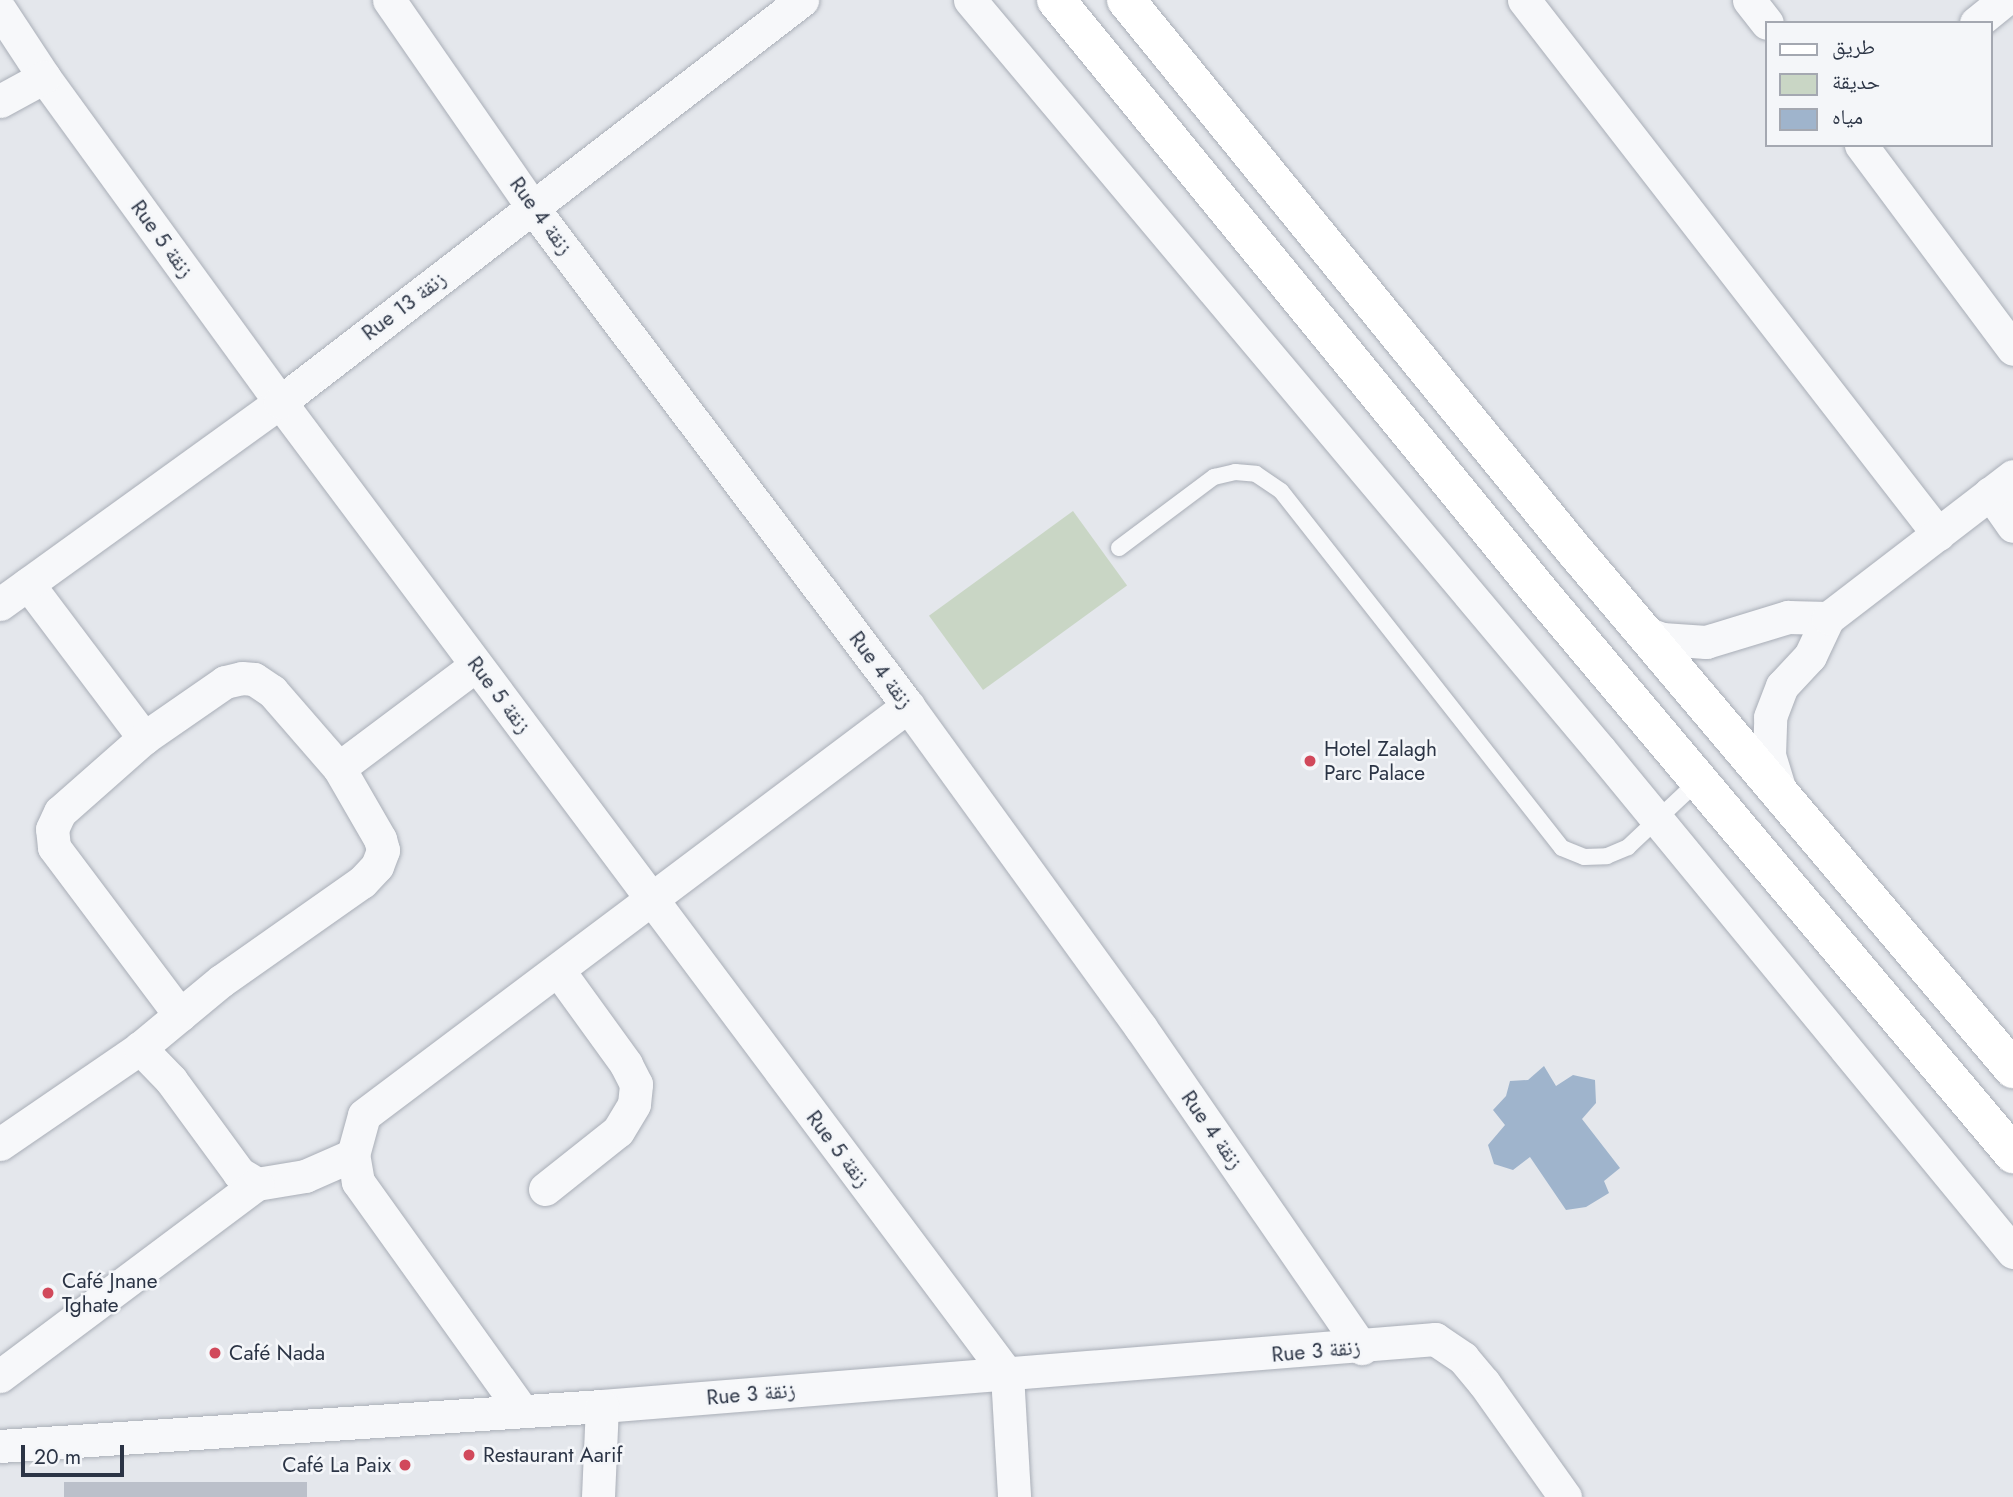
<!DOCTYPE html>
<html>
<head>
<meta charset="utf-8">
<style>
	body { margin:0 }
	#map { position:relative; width:2013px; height:1497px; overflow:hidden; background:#e4e7ec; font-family:Jost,"Noto Naskh Arabic",sans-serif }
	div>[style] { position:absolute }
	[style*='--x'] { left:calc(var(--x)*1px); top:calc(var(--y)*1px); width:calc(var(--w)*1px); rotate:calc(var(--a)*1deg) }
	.green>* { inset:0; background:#c9d6c5; transform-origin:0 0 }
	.water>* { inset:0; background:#9fb4cc }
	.building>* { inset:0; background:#bbc0ca; transform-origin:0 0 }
	.roads { filter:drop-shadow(0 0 2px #a9aeb7) drop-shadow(0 0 2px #a9aeb7) }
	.lane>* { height:16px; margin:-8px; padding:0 8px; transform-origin:8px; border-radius:8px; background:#f7f8fa }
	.street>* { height:33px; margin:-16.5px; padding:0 16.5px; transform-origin:16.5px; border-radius:16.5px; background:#f7f8fa }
	.primary>* { height:38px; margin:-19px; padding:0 19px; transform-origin:19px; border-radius:19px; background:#fff }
	.dots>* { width:19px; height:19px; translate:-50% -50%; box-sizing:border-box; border:4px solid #f4f6f9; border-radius:50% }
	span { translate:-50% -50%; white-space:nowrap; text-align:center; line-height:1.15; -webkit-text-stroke:5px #f4f6f9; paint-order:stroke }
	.street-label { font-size:21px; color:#2b3445 }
	.poi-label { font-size:21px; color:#2b3445 }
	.left { translate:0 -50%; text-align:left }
	.right { translate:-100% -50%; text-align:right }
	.legend { position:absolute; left:1765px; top:21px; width:228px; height:126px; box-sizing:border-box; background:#f4f6f9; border:2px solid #a4a8b1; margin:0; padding:9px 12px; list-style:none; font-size:21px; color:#2b3445 }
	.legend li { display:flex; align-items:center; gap:14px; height:35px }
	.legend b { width:35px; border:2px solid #a4a8b1 }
	.scale { position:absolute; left:21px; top:1445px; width:103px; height:32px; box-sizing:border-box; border:4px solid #2b3445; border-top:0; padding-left:9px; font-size:21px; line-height:24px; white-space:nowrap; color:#2b3445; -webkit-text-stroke:5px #f4f6f9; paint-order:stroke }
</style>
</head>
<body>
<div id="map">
	<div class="green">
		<i style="left:1073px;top:511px;width:92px;height:178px;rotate:54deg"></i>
	</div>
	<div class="water">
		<i style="clip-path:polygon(1544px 1066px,1556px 1086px,1573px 1075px,1595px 1080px,1596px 1103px,1582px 1119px,1620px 1168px,1604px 1181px,1609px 1193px,1586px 1207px,1566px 1210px,1530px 1157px,1513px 1170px,1494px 1164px,1488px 1145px,1505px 1125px,1493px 1110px,1506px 1096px,1510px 1081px,1528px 1080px)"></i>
	</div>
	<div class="building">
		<i style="left:64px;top:1482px;width:243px;height:15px"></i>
	</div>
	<div class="roads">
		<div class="lane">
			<i style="--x:1119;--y:548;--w:119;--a:-36.8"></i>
			<i style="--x:1214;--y:477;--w:22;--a:-13"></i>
			<i style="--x:1235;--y:472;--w:21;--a:5"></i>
			<i style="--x:1256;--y:474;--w:30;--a:34"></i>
			<i style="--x:1281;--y:491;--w:454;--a:51.8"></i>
			<i style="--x:1562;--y:848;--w:24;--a:22"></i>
			<i style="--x:1584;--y:857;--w:23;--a:-2"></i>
			<i style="--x:1607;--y:856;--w:23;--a:-23"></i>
			<i style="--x:1628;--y:847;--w:98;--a:-43.3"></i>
		</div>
		<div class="street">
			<i style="--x:389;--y:0;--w:253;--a:55.3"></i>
			<i style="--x:533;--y:208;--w:623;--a:53.02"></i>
			<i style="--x:908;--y:706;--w:397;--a:54.1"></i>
			<i style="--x:1141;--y:1028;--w:389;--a:55.4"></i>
			<i style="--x:970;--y:0;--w:979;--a:49.97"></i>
			<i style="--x:1600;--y:750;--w:650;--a:50.56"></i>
			<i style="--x:1524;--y:0;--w:676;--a:52.21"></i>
			<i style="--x:1749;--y:0;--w:29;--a:52"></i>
			<i style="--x:0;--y:10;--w:80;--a:56.7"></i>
			<i style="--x:44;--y:77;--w:402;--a:54"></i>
			<i style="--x:280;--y:402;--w:1214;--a:53.21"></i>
			<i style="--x:1007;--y:1374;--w:123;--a:86.7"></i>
			<i style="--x:1976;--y:23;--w:36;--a:-39"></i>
			<i style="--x:0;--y:101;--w:50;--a:-28.6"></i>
			<i style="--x:1861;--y:145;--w:254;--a:53.3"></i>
			<i style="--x:1990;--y:493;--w:40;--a:55.1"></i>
			<i style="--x:28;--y:584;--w:193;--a:53"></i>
			<i style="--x:0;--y:604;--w:345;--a:-35.8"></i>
			<i style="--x:280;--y:402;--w:659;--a:-37.6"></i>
			<i style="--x:1640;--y:631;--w:23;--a:20"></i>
			<i style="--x:1662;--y:639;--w:44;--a:3.9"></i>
			<i style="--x:1706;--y:642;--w:86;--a:-17"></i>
			<i style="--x:1788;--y:617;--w:40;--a:1.4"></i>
			<i style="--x:1781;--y:794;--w:41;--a:-107.1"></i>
			<i style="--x:1769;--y:755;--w:38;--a:-88"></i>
			<i style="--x:1770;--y:717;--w:33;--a:-69"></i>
			<i style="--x:1782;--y:686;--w:41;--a:-47"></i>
			<i style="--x:1810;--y:656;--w:42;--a:-64.7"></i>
			<i style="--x:1828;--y:618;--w:233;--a:-37.5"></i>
			<i style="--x:180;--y:1015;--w:210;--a:-126.9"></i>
			<i style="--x:54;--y:847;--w:18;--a:-96"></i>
			<i style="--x:52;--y:829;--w:19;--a:-65"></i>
			<i style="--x:60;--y:812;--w:112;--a:-41.4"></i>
			<i style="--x:144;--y:738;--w:98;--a:-34.7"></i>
			<i style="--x:225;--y:682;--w:17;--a:-13"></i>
			<i style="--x:242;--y:678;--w:12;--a:5"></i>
			<i style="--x:254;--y:679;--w:22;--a:34"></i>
			<i style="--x:272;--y:691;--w:102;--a:49"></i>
			<i style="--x:0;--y:1144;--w:170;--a:-34.4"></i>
			<i style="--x:353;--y:1155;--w:52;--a:156.4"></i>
			<i style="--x:305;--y:1176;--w:49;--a:170.5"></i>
			<i style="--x:257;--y:1184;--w:21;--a:-149"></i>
			<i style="--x:239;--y:1173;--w:115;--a:-126.2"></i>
			<i style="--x:171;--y:1080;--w:45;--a:-134.1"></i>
			<i style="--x:140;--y:1048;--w:105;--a:-39.6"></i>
			<i style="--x:221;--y:981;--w:172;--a:-35.1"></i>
			<i style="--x:362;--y:882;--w:22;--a:-47"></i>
			<i style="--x:377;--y:866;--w:17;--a:-69"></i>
			<i style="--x:383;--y:850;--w:11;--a:-105"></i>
			<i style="--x:380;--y:839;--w:82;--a:-120"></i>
			<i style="--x:339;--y:768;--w:171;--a:-36.9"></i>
			<i style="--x:545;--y:1189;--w:93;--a:-38.5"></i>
			<i style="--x:618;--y:1131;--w:31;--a:-59"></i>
			<i style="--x:634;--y:1104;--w:20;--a:-84"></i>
			<i style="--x:636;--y:1084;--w:22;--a:-117"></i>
			<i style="--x:626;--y:1064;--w:116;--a:-125.9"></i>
			<i style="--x:0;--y:1376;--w:321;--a:-36.8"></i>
			<i style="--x:522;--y:1411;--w:282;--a:-125.6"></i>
			<i style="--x:358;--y:1182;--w:27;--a:-100"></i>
			<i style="--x:353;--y:1155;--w:41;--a:-74.6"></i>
			<i style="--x:364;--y:1115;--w:681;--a:-36.94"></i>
			<i style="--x:0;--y:1446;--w:603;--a:-3.8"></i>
			<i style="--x:602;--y:1406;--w:836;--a:-4.6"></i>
			<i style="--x:1435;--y:1339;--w:34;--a:34"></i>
			<i style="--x:1463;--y:1358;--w:33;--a:50"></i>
			<i style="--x:1484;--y:1383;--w:140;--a:54.6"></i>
			<i style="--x:598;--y:1497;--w:91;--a:-87.5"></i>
		</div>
		<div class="primary">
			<i style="--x:1056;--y:0;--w:765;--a:50.73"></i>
			<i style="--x:1540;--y:592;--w:735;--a:49.91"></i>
			<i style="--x:1126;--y:0;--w:709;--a:50.84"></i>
			<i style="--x:1574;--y:550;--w:680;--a:49.77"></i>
		</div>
	</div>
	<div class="dots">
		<i style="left:1310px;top:761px;background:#d1495b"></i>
		<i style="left:48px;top:1293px;background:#d1495b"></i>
		<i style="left:215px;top:1353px;background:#d1495b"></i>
		<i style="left:469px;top:1455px;background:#d1495b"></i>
		<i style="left:405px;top:1465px;background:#d1495b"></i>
	</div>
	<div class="street-label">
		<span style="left:541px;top:216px;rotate:54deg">Rue 4 زنقة</span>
		<span style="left:162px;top:239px;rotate:54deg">Rue 5 زنقة</span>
		<span style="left:404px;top:306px;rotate:-37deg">Rue 13 زنقة</span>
		<span style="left:881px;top:670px;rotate:53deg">Rue 4 زنقة</span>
		<span style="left:499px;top:695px;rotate:53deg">Rue 5 زنقة</span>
		<span style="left:1212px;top:1130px;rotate:55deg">Rue 4 زنقة</span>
		<span style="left:838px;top:1149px;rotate:53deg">Rue 5 زنقة</span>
		<span style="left:1316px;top:1351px;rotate:-5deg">Rue 3 زنقة</span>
		<span style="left:751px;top:1394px;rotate:-5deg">Rue 3 زنقة</span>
	</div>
	<div class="poi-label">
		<span class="left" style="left:1324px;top:761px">Hotel Zalagh<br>Parc Palace</span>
		<span class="left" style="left:62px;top:1293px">Café Jnane<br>Tghate</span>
		<span class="left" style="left:229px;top:1353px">Café Nada</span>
		<span class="left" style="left:483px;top:1455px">Restaurant Aarif</span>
		<span class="right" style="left:391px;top:1465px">Café La Paix</span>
	</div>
	<ul class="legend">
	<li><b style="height:9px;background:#fff"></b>طريق</li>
	<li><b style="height:19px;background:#c9d6c5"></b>حديقة</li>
	<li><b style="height:19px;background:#9fb4cc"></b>مياه</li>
	</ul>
	<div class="scale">20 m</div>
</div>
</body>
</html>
